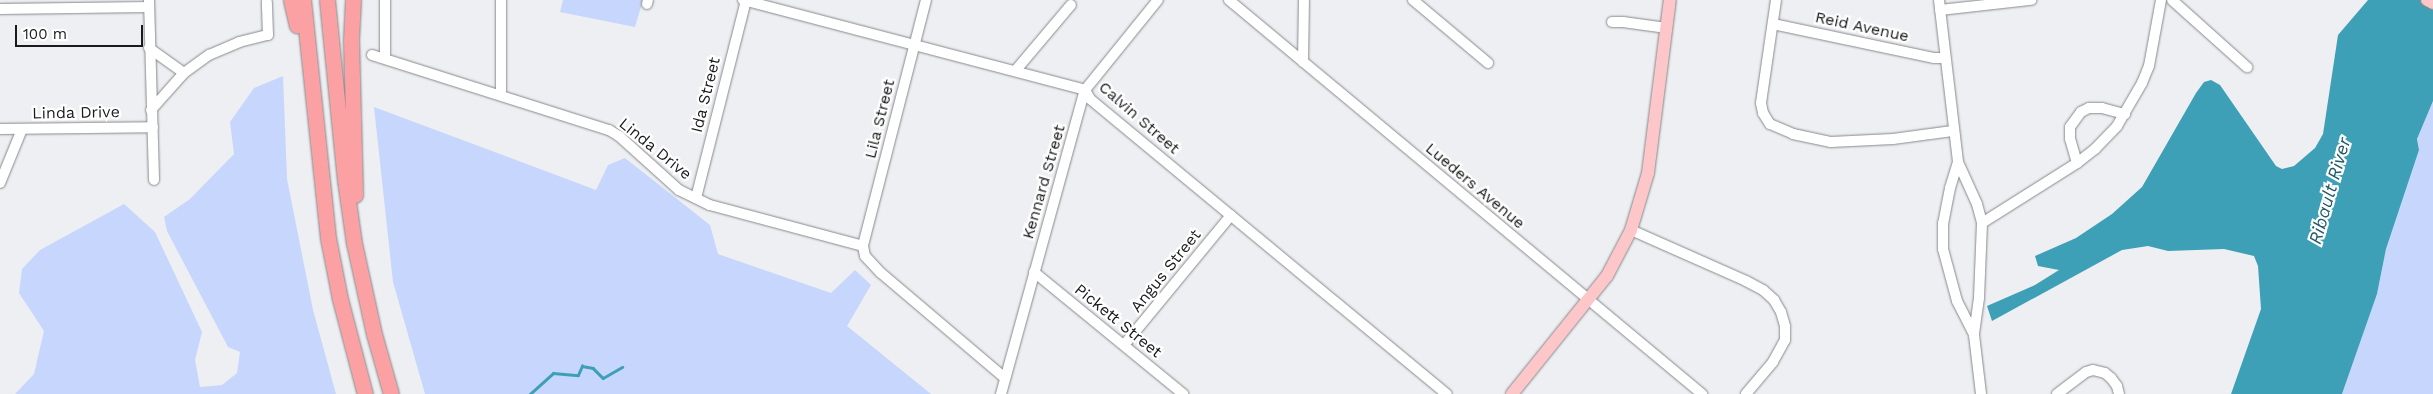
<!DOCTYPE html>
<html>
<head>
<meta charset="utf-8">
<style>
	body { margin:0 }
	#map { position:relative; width:2433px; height:394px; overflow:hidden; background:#edeff2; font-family:"Work Sans",sans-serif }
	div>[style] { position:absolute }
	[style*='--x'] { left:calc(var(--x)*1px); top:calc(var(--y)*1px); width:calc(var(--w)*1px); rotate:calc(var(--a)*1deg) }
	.green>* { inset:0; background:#c7d6fc }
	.water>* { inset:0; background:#3ea0b6 }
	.stream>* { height:2.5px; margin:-1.25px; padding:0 1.25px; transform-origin:1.25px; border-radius:1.25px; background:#3ea0b6 }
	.roads { filter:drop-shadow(0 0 1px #87898c) drop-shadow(0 0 1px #87898c) }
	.minor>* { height:10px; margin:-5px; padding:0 5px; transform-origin:5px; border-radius:5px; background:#fff }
	.major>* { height:12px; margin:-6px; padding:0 6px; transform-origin:6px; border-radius:6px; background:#fdc6c8 }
	.highway>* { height:15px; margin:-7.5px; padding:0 7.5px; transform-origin:7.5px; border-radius:7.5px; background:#fba0a3 }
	span { translate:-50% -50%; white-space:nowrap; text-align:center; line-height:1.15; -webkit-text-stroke:4.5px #fff; paint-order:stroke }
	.street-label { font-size:16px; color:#1a1a1b }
	.water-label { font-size:18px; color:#255b67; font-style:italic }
	.scale { position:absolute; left:15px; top:25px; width:128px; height:22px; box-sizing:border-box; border:2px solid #1a1a1b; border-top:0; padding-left:6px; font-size:15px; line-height:18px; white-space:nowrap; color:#1a1a1b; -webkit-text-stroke:4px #fff; paint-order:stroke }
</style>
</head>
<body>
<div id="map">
	<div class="green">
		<i style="clip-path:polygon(563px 0,643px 0,635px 27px,560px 12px)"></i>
		<i style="clip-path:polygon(283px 76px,287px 179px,313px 310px,336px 394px,15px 394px,34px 374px,44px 331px,19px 293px,22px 269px,40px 250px,124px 204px,155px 232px,202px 332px,195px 360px,200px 387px,222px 385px,237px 373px,240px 352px,228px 347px,167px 231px,164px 217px,190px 199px,234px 154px,230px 122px,254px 88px)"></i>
		<i style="clip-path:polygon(2433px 101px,2433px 394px,2342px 394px,2377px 294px,2386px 249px,2419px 150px,2417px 139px)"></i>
		<i style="clip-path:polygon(374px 107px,596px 190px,608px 165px,625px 158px,710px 225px,718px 254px,831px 293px,855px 270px,871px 285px,847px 326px,931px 394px,425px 394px,393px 282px)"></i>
	</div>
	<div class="water">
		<i style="clip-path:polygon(2368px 0,2433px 0,2433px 101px,2417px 139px,2419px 150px,2386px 249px,2377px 294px,2342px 394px,2231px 394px,2261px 309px,2258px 266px,2254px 256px,2224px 249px,2168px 251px,2148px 246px,2122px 250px,1992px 321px,1987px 306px,2035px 285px,2059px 270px,2038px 266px,2035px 256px,2076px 238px,2112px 214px,2142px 187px,2196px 93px,2204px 82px,2211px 80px,2220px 85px,2276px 166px,2282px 169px,2294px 166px,2315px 148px,2323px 134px,2338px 35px)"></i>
	</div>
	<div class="stream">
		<i style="--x:530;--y:394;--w:31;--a:-42"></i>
		<i style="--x:553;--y:373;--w:25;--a:5"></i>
		<i style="--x:578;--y:375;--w:10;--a:-66"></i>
		<i style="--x:582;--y:366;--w:11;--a:10"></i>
		<i style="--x:593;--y:368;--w:14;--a:45"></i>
		<i style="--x:603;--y:378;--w:22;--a:-30"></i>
	</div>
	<div class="roads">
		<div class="minor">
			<i style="--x:149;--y:0;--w:180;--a:88.4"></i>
			<i style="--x:385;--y:0;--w:58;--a:90"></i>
			<i style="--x:501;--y:0;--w:95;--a:90"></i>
			<i style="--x:743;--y:0;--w:354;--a:14.7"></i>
			<i style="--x:1085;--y:90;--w:10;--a:61"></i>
			<i style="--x:1090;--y:99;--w:463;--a:39.6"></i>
			<i style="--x:926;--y:0;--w:254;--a:104.4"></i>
			<i style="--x:863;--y:246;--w:10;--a:79"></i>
			<i style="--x:865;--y:256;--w:23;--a:47"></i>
			<i style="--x:881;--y:273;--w:162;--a:40.3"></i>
			<i style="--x:1229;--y:0;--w:616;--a:39.79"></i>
			<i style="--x:1413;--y:0;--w:98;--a:40"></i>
			<i style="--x:1776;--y:0;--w:104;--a:98.3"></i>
			<i style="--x:1761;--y:103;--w:10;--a:79"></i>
			<i style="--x:1763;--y:113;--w:13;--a:58"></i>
			<i style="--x:1770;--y:124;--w:25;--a:23"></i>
			<i style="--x:1793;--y:134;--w:39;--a:12"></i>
			<i style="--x:1831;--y:142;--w:62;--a:-2.8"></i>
			<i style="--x:1893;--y:139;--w:60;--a:-7.7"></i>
			<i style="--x:1939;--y:0;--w:163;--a:83.3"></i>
			<i style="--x:1958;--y:162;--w:46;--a:65.7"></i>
			<i style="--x:1977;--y:204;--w:20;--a:75"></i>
			<i style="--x:1982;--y:223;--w:75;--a:92.3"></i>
			<i style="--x:1979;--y:298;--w:37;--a:98"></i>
			<i style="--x:1974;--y:335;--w:59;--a:83.2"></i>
			<i style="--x:2172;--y:0;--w:101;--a:41.8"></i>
			<i style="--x:647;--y:4;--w:4;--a:-76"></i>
			<i style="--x:0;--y:9;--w:149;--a:-0.8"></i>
			<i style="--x:1940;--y:10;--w:92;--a:-6.3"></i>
			<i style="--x:1612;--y:22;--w:11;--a:0"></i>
			<i style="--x:1623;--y:22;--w:44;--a:7.8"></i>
			<i style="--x:1773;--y:24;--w:165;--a:11.9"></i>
			<i style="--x:1934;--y:58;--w:10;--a:0"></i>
			<i style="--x:149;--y:48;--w:43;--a:35.5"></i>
			<i style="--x:372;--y:55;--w:249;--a:17.6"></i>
			<i style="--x:609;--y:130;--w:12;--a:31"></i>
			<i style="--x:619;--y:136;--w:81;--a:42"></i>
			<i style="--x:679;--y:190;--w:34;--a:26"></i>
			<i style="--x:710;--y:205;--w:158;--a:15"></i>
			<i style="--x:1303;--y:62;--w:62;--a:-89.1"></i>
			<i style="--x:1016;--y:70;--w:85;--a:-49.8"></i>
			<i style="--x:151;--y:110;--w:50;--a:-48.3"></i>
			<i style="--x:184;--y:73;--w:31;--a:-36"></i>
			<i style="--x:209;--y:55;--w:33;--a:-23"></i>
			<i style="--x:239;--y:42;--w:30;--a:-14"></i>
			<i style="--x:268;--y:35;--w:33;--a:-92"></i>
			<i style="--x:0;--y:129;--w:153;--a:-0.7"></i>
			<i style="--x:1958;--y:162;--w:27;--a:107"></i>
			<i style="--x:1950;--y:188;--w:36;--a:101"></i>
			<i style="--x:1943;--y:223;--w:26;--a:90"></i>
			<i style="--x:1943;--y:249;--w:54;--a:74.9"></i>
			<i style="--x:1957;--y:301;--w:37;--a:63"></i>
			<i style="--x:2077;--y:163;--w:25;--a:-106"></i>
			<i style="--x:2070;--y:139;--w:12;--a:-90"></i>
			<i style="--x:2070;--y:127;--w:19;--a:-54"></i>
			<i style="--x:2081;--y:112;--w:9;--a:-27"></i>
			<i style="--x:2089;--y:108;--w:13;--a:0"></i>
			<i style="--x:2102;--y:108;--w:24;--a:15"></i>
			<i style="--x:0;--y:183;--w:58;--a:-67.8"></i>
			<i style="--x:696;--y:198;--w:204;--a:-75.8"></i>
			<i style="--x:1982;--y:223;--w:112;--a:-32.3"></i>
			<i style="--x:2077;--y:163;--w:23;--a:-38"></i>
			<i style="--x:2095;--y:149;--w:32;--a:-46"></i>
			<i style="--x:2117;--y:126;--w:50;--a:-59.8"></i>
			<i style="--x:2142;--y:83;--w:18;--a:-68"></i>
			<i style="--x:2149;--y:66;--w:67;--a:-79.7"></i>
			<i style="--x:1631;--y:230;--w:126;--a:23.9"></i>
			<i style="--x:1746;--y:281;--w:19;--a:28"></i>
			<i style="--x:1763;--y:290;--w:15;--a:42"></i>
			<i style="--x:1774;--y:300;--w:14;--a:60"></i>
			<i style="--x:1781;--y:312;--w:15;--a:74"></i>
			<i style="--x:1785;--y:326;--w:14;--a:90"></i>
			<i style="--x:1785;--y:340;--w:25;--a:119"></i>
			<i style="--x:1773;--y:362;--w:42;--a:130.2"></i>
			<i style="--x:1034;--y:272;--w:193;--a:39.3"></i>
			<i style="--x:1124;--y:345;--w:168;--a:-50.5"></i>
			<i style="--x:1001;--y:394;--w:315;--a:-74.6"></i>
			<i style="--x:1085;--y:90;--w:116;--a:-51"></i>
			<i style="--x:2057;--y:394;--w:36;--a:-37"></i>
			<i style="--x:2086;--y:372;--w:7;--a:-16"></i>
			<i style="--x:2093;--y:370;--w:12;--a:14"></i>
			<i style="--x:2105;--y:373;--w:8;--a:40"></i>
			<i style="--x:2111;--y:378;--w:10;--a:53"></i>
			<i style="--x:2117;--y:386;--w:8;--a:76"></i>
		</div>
		<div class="major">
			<i style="--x:2427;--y:0;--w:7;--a:27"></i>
			<i style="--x:1512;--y:394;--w:151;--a:-51.2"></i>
			<i style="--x:1607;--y:276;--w:52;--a:-62.4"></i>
			<i style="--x:1631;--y:230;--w:59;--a:-73.4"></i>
			<i style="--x:1648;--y:173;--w:174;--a:-82.8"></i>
		</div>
		<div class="highway">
			<i style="--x:291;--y:0;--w:26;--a:77"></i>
			<i style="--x:303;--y:0;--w:239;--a:84"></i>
			<i style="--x:328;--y:238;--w:62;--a:78.9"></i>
			<i style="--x:340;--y:299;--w:98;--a:75.3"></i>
			<i style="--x:327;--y:0;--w:181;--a:84.3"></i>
			<i style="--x:345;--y:180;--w:64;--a:81.9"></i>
			<i style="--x:354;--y:243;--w:93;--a:77.6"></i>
			<i style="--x:374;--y:334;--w:62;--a:74.2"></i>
			<i style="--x:353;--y:0;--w:40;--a:92.9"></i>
			<i style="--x:351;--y:40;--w:155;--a:88.5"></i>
		</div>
	</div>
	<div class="street-label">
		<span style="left:1862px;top:27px;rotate:12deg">Reid Avenue</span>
		<span style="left:706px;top:95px;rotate:-76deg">Ida Street</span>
		<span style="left:76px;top:113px;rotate:-1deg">Linda Drive</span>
		<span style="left:1139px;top:118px;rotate:41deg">Calvin Street</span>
		<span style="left:880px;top:119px;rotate:-76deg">Lila Street</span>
		<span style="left:655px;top:149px;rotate:39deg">Linda Drive</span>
		<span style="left:1044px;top:182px;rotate:-74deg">Kennard Street</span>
		<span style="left:1475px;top:186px;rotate:40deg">Lueders Avenue</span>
		<span style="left:1166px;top:271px;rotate:-51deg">Angus Street</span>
		<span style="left:1118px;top:321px;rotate:39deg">Pickett Street</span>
	</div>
	<div class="water-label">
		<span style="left:2330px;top:191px;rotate:-74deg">Ribault River</span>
	</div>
	<div class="scale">100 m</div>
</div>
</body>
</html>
